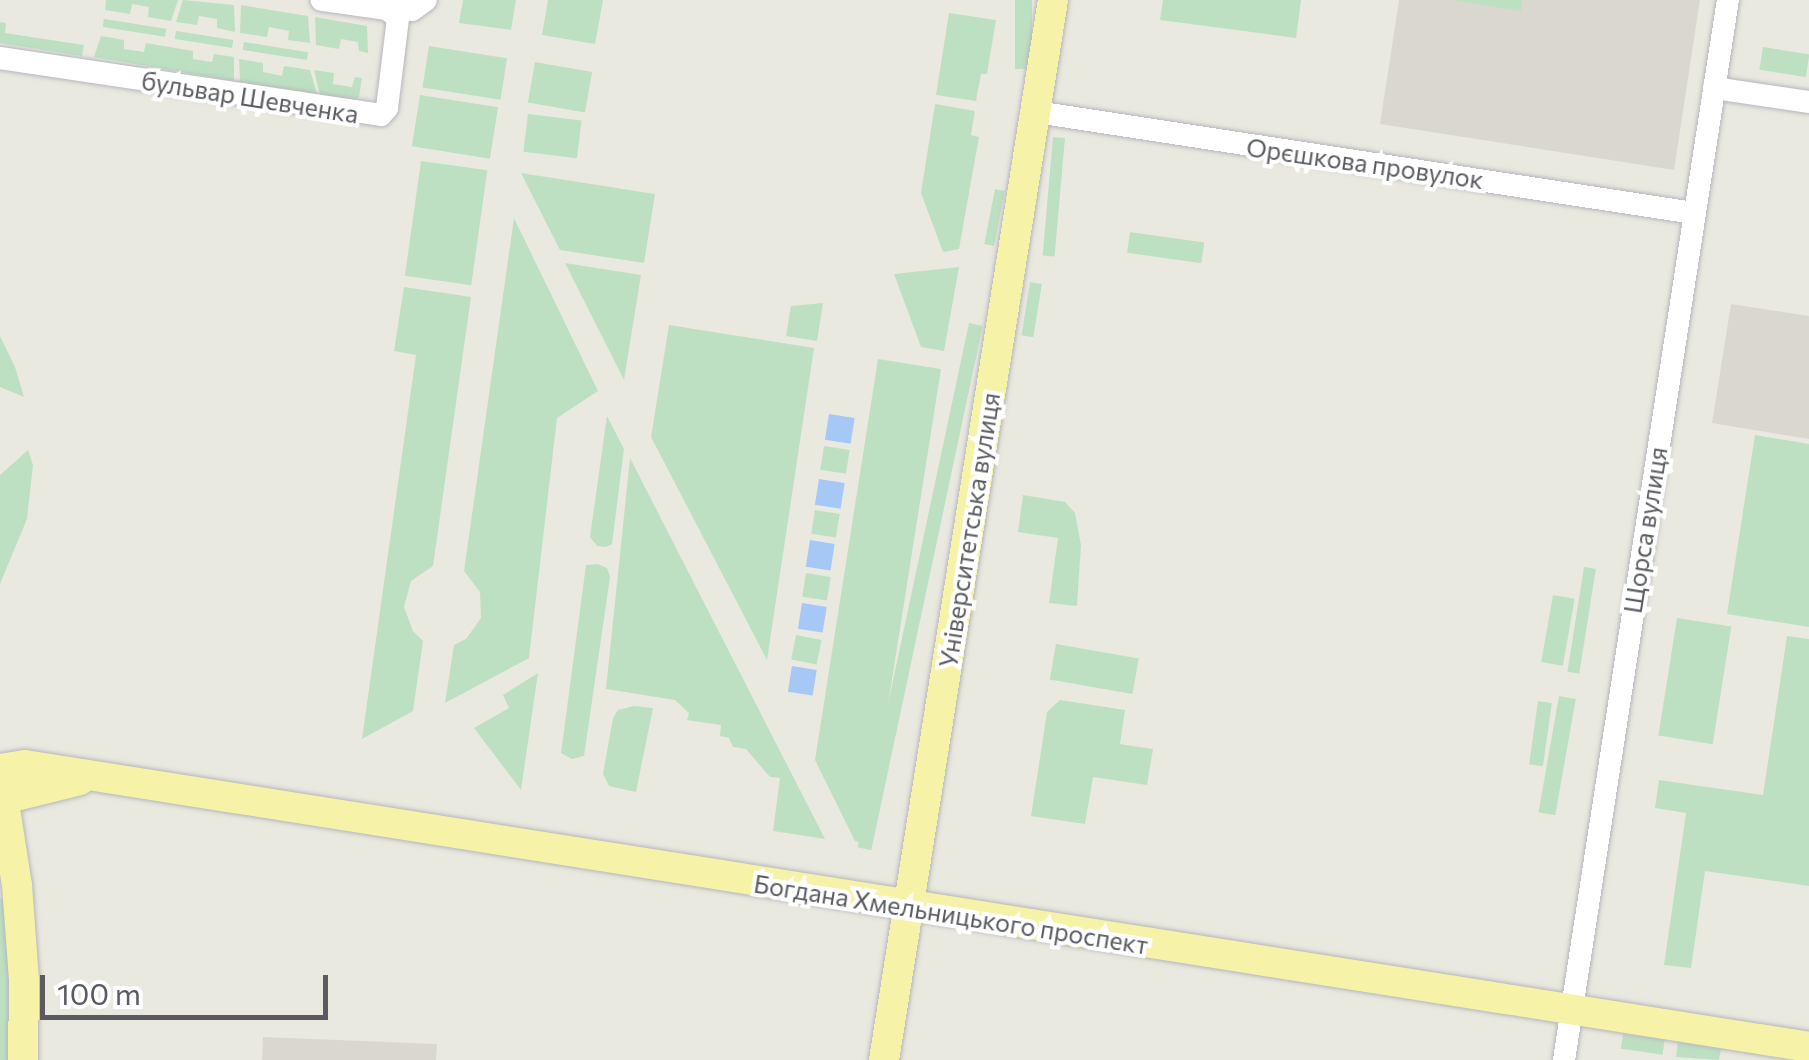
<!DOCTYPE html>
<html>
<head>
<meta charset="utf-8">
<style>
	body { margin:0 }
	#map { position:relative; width:1809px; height:1060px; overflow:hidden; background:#eae9e0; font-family:Commissioner,sans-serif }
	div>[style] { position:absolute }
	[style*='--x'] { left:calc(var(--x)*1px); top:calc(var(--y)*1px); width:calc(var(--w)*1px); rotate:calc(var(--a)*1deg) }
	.education>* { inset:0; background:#dad8ce }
	.green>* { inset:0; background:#bee0c2; transform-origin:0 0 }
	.water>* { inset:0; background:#a5c8f6; transform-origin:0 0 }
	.roads { filter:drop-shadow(0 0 2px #b6b7bc) drop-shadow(0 0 2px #b6b7bc) }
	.minor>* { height:22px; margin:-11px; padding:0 11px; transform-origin:11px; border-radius:11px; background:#fff }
	.major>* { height:30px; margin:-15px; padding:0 15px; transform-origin:15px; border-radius:15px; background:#f6f3a9 }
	span { translate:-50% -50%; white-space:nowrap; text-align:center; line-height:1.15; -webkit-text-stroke:8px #fff; paint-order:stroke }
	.street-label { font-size:25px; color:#595b60 }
	.scale { position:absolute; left:40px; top:975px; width:288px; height:45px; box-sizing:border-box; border:5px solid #595b60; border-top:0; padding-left:12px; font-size:30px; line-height:35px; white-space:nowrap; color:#595b60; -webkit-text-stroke:8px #fff; paint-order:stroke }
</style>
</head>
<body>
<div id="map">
	<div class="education">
		<i style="clip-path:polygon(1399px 0,1700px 0,1674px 170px,1380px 124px)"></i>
		<i style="clip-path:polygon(1731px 304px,1809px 316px,1809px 439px,1712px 423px)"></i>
		<i style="clip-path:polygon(263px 1037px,437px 1044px,436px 1060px,262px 1060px)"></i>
	</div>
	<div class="green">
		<i style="clip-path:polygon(106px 0,178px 0,171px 21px,148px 17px,149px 7px,132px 4px,130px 14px,105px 10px)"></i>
		<i style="clip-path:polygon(183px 0,234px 5px,235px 32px,217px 28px,217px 19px,199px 16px,197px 25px,176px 22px)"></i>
		<i style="clip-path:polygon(463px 0,516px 0,511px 30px,459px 23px)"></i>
		<i style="clip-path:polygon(548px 0,603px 0,595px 44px,542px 35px)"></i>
		<i style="left:1015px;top:0;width:17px;height:69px"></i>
		<i style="clip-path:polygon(1163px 0,1301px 0,1296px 38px,1160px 20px)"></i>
		<i style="clip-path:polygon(1451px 0,1522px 0,1521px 11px)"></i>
		<i style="clip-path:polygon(241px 5px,308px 16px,310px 43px,288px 40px,289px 31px,269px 27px,267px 37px,240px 33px)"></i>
		<i style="clip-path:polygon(949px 13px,996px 20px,987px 74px,981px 74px,976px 101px,936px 95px)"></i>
		<i style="clip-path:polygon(315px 17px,367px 26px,368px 53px,359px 51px,358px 42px,341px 39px,339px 49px,316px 45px)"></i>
		<i style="left:104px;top:19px;width:63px;height:8px;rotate:9deg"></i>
		<i style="clip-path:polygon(0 22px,6px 23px,5px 33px,84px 45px,82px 56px,0 43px)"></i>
		<i style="left:176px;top:31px;width:58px;height:8px;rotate:9deg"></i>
		<i style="clip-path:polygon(101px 36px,124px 40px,124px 49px,144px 52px,146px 43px,193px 51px,193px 59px,212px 62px,214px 54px,234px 57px,234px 81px,94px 57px)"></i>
		<i style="left:244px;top:42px;width:65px;height:8px;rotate:9deg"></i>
		<i style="left:429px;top:46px;width:79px;height:42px;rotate:9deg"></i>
		<i style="left:1763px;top:47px;width:47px;height:23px;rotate:9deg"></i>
		<i style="clip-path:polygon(239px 59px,263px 63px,263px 72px,282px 76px,284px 66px,310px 70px,317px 94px,240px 82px)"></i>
		<i style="left:535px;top:62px;width:58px;height:41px;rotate:10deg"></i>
		<i style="clip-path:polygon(314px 70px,334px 73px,333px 84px,352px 87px,355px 77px,362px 78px,359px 97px,353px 100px,320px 95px)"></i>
		<i style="left:420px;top:95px;width:79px;height:52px;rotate:9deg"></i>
		<i style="clip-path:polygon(935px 104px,975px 111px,971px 135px,979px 137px,959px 249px,943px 252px,921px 193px)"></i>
		<i style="left:528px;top:114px;width:54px;height:38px;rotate:7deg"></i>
		<i style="left:1053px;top:137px;width:12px;height:119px;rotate:5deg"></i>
		<i style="left:421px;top:161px;width:67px;height:116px;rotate:8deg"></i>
		<i style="clip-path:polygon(521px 173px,655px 194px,644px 263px,560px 250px)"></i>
		<i style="left:995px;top:189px;width:10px;height:56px;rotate:11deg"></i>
		<i style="clip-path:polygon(514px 218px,598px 391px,557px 418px,529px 658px,445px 703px,454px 645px,466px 639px,481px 618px,480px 592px,464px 571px)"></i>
		<i style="left:1130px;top:232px;width:75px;height:21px;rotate:8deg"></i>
		<i style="clip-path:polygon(565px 263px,641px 275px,624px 380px)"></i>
		<i style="clip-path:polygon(959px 267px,944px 351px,921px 347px,894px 274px)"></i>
		<i style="left:1030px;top:282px;width:12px;height:54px;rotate:9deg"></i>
		<i style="clip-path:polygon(404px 287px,471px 297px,433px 566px,411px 581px,404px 607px,413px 631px,423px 641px,413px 711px,362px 739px,416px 355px,394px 351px)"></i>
		<i style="clip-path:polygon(823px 303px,817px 341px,786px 336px,791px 306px)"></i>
		<i style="left:969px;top:323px;width:14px;height:536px;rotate:12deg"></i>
		<i style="clip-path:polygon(669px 325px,814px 348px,767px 660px,651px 437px)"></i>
		<i style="clip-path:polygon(0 336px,15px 367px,24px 397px,0 387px)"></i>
		<i style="clip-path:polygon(878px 359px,941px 369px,866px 844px,855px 841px,815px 760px)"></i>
		<i style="clip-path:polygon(607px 416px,624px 449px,612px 544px,606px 547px,597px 546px,590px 537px)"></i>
		<i style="clip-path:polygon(1755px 435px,1809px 444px,1809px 627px,1727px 614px)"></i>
		<i style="left:824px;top:446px;width:26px;height:24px;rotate:9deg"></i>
		<i style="clip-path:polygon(28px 450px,33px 465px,27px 519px,0 584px,0 475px)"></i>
		<i style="clip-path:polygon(630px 458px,825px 839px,773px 831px,780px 778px,770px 777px,746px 749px,733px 747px,729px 738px,720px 736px,721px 725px,687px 720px,689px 713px,675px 700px,606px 689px)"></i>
		<i style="clip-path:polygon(1023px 495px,1065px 502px,1075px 513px,1081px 545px,1077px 606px,1049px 603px,1058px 538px,1018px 532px)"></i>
		<i style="left:815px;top:510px;width:25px;height:24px;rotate:9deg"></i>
		<i style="clip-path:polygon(598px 564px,607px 568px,610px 577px,584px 756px,572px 759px,561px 753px,586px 565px)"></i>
		<i style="left:1584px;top:567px;width:12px;height:106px;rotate:9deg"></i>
		<i style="left:806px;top:573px;width:25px;height:24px;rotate:9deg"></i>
		<i style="left:1553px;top:595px;width:22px;height:68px;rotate:10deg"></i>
		<i style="left:1677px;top:618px;width:55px;height:119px;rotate:9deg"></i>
		<i style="left:796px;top:635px;width:26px;height:25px;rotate:11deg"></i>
		<i style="clip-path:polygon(1787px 636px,1809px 639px,1809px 886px,1705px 871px,1691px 968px,1664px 965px,1686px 813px,1655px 808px,1659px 780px,1763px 795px)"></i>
		<i style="left:1056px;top:644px;width:84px;height:36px;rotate:10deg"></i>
		<i style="clip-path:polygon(538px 673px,521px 790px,474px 728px,509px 708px,503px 695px)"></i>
		<i style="left:1559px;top:696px;width:17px;height:118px;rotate:10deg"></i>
		<i style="clip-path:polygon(1060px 700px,1125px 710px,1120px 744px,1153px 749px,1147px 785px,1093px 777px,1085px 824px,1031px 816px,1047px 712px)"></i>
		<i style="left:1538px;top:701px;width:14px;height:64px;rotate:8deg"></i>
		<i style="clip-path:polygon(634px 706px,653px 708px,636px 792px,609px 786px,603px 774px,613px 718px,618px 710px)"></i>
		<i style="clip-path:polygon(9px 897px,11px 1060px,0 1060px,0 899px)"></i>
		<i style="left:1623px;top:1034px;width:42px;height:15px;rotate:8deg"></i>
		<i style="clip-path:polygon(1678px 1042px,1721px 1049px,1719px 1060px,1676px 1057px)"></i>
	</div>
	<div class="water">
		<i style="left:829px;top:414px;width:26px;height:26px;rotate:9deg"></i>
		<i style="left:819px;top:479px;width:26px;height:26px;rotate:9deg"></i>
		<i style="left:810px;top:540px;width:25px;height:27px;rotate:9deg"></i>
		<i style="left:802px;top:603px;width:25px;height:26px;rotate:9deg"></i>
		<i style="left:792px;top:666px;width:25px;height:26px;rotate:9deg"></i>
	</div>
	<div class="roads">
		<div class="minor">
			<i style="--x:387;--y:9;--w:25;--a:2"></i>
			<i style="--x:412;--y:10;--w:17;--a:-36"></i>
			<i style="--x:0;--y:58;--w:385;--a:8.5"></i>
			<i style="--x:381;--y:115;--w:9;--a:-49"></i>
			<i style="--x:387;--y:108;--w:91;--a:-83"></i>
			<i style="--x:398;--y:18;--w:14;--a:-141"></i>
			<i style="--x:387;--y:9;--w:66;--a:-172.1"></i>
			<i style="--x:1714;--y:88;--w:96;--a:8.4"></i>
			<i style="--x:1036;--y:112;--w:666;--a:8.73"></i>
			<i style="--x:1564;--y:1060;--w:1073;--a:-81.21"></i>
		</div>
		<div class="major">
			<i style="--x:0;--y:769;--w:25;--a:-9"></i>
			<i style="--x:25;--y:765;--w:1806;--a:8.98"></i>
			<i style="--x:0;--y:777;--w:109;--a:81.1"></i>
			<i style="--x:17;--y:885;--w:96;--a:85.8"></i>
			<i style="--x:24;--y:981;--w:79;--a:90.7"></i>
			<i style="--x:0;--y:800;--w:82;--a:-14"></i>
			<i style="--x:884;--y:1060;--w:1073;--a:-80.94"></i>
		</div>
	</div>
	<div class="street-label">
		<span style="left:250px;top:97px;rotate:9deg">бульвар Шевченка</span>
		<span style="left:1365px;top:163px;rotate:8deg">Орєшкова провулок</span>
		<span style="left:969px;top:530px;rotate:-81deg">Університетська вулиця</span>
		<span style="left:1645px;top:530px;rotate:-81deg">Щорса вулиця</span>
		<span style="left:951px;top:914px;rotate:9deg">Богдана Хмельницького проспект</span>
	</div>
	<div class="scale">100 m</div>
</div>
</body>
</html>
